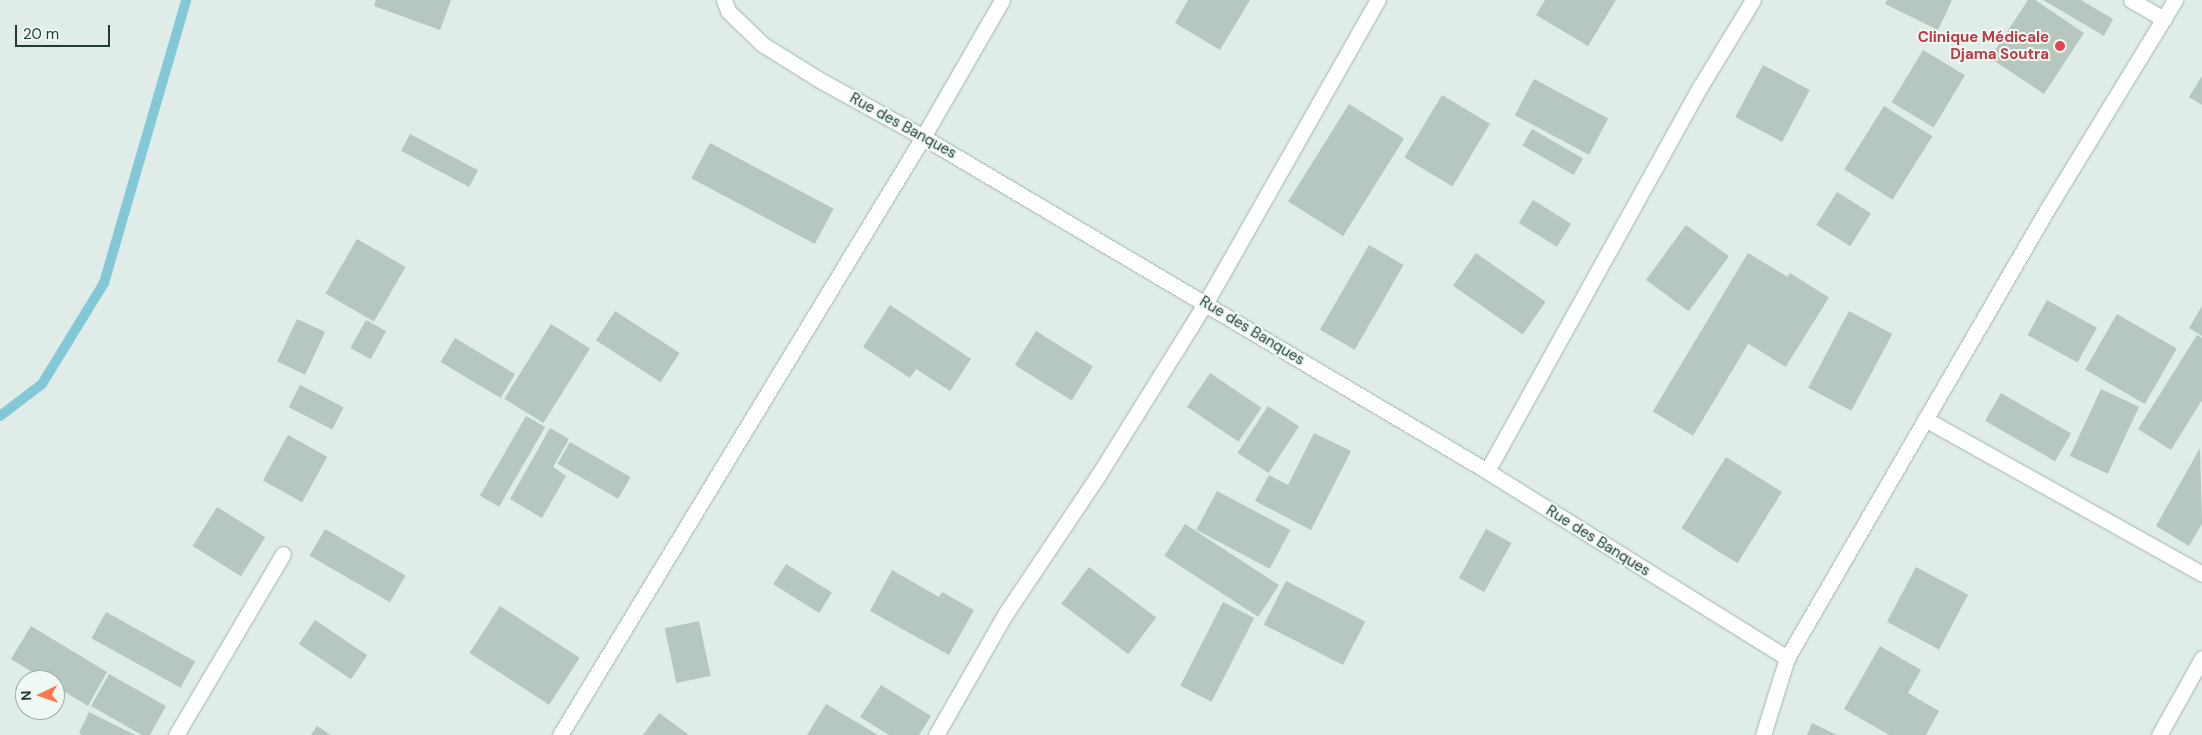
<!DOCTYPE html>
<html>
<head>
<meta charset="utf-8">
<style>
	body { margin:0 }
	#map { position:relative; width:2202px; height:735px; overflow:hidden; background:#e0ece7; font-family:"DM Sans",sans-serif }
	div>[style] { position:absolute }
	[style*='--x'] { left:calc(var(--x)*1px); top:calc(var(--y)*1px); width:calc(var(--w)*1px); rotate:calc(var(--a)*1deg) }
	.stream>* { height:10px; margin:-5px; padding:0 5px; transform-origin:5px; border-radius:5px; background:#83c8d6 }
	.building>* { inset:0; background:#b5c7bf; transform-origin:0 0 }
	.roads { filter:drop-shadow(0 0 1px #a2b4ae) drop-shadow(0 0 1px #a2b4ae) }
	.minor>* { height:15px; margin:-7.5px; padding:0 7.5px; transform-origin:7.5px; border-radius:7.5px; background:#fff }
	.dots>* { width:14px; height:14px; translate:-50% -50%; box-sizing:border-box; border:2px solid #f0f8f4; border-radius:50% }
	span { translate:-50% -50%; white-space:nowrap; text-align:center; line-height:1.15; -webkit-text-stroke:4px #f0f8f4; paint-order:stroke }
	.health-label { font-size:15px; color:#be3a42; font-weight:700 }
	.right { translate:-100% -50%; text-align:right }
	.street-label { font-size:15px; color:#1f3d35 }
	.north { position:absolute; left:15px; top:670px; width:50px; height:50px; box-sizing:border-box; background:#f0f8f4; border:1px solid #9cada8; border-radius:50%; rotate:267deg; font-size:14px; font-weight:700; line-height:20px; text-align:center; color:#1f3d35 }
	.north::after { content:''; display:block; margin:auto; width:18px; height:22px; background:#fc794d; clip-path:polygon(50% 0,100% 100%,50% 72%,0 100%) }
	.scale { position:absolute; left:15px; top:25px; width:95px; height:22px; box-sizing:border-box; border:2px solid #1f3d35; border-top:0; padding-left:6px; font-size:15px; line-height:18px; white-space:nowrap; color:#1f3d35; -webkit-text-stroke:4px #f0f8f4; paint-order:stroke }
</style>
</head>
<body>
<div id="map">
	<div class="stream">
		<i style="--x:0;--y:416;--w:53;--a:-37.3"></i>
		<i style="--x:42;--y:384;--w:119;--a:-58.5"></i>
		<i style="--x:104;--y:283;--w:295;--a:-73.8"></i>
	</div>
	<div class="building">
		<i style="clip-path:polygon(376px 0,451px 0,440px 30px,374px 6px)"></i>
		<i style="clip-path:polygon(1188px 0,1250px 0,1220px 50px,1175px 23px)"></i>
		<i style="clip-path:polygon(1545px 0,1616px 0,1588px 46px,1536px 15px)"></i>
		<i style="clip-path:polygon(1887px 0,1952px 0,1938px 30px,1885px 4px)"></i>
		<i style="clip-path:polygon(2028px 0,2035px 0,2084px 33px,2044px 94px,1990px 58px)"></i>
		<i style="clip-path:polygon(2043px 0,2081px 0,2113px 19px,2104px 36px)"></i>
		<i style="left:1923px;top:50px;width:49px;height:61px;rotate:31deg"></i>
		<i style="left:1763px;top:65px;width:53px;height:59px;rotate:28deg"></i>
		<i style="clip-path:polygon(2202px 76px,2202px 105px,2189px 97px)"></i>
		<i style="left:1534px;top:79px;width:84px;height:41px;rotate:28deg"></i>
		<i style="left:1442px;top:95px;width:56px;height:73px;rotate:31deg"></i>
		<i style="left:1349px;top:104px;width:65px;height:115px;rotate:32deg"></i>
		<i style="left:1884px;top:106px;width:57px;height:75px;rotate:32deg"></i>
		<i style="left:1532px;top:129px;width:59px;height:19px;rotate:30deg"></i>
		<i style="left:410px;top:134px;width:77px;height:19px;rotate:28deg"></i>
		<i style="left:710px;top:143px;width:140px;height:40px;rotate:28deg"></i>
		<i style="left:1837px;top:192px;width:40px;height:39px;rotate:32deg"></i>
		<i style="left:1533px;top:200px;width:45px;height:27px;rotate:32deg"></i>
		<i style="left:1686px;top:225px;width:53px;height:68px;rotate:36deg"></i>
		<i style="left:357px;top:239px;width:56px;height:63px;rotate:30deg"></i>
		<i style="left:1369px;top:245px;width:40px;height:98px;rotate:30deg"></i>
		<i style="left:1476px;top:253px;width:85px;height:40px;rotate:35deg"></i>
		<i style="left:1748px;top:253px;width:47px;height:185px;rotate:31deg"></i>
		<i style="left:1790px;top:273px;width:46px;height:82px;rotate:32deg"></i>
		<i style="left:2047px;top:300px;width:57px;height:40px;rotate:29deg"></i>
		<i style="clip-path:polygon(890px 305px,971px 359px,950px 391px,916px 369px,910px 378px,863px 347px)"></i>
		<i style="clip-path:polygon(2202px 306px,2202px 336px,2189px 328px)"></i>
		<i style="left:615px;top:311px;width:77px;height:35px;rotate:33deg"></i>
		<i style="left:1849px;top:311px;width:49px;height:87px;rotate:28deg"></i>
		<i style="left:2117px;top:314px;width:69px;height:64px;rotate:30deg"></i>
		<i style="left:297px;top:319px;width:31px;height:47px;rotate:25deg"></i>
		<i style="left:366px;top:320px;width:23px;height:32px;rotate:29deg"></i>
		<i style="left:551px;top:324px;width:46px;height:88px;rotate:32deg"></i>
		<i style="left:1036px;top:331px;width:67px;height:40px;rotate:32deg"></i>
		<i style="clip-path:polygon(2197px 335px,2202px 338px,2202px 400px,2171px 450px,2138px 429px)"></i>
		<i style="left:455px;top:338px;width:70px;height:28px;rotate:31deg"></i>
		<i style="left:1210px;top:373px;width:62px;height:41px;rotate:34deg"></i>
		<i style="left:300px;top:385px;width:49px;height:25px;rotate:27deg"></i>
		<i style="left:2101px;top:389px;width:42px;height:74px;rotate:25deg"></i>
		<i style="left:2001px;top:393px;width:81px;height:32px;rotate:30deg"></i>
		<i style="left:1268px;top:406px;width:37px;height:56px;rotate:33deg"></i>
		<i style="left:526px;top:416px;width:22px;height:92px;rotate:30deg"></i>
		<i style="clip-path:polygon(550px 428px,569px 439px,553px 467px,566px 476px,542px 518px,510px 499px)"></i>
		<i style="clip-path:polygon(1314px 433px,1351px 451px,1311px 530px,1255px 501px,1269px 475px,1288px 485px)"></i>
		<i style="left:288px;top:435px;width:45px;height:52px;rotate:29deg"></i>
		<i style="left:570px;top:442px;width:70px;height:25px;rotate:30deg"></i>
		<i style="clip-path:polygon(2200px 448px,2202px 524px,2189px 546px,2156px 526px)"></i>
		<i style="left:1726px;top:457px;width:66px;height:84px;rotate:32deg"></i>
		<i style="left:1217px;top:491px;width:83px;height:44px;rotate:28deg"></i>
		<i style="left:217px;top:507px;width:57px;height:46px;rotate:32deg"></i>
		<i style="left:1185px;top:524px;width:112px;height:38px;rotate:33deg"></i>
		<i style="left:325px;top:529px;width:93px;height:31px;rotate:30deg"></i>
		<i style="left:1486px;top:529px;width:29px;height:56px;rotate:29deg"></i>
		<i style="left:786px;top:564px;width:54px;height:24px;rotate:32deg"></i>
		<i style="left:1089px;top:567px;width:84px;height:46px;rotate:37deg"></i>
		<i style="left:1916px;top:567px;width:59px;height:62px;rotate:28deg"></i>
		<i style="clip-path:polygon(892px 570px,939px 597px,942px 592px,974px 610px,949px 655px,870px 611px)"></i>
		<i style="left:1286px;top:581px;width:89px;height:49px;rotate:27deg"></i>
		<i style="left:1223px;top:602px;width:35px;height:94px;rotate:27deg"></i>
		<i style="left:500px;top:606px;width:95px;height:56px;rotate:33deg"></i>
		<i style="left:106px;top:612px;width:102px;height:30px;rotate:29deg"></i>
		<i style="left:315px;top:620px;width:63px;height:29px;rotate:34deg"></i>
		<i style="left:699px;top:621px;width:56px;height:35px;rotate:78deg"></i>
		<i style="clip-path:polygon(31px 626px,107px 672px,88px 706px,55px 686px,55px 680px,45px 680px,11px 659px)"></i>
		<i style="clip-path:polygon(1880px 646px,1921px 670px,1908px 693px,1939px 711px,1926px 735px,1889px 735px,1844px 709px)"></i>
		<i style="clip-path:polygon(109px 674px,166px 706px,150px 735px,142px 735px,91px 706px)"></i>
		<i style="clip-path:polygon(881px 685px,931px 716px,919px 735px,889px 735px,860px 717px)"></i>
		<i style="clip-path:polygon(826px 704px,878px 735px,807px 735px)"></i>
		<i style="clip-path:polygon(89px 712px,135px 735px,82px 735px,79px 733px)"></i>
		<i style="clip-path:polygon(659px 713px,689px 735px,643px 735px)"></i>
		<i style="clip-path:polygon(1812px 723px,1837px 735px,1807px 735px)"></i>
		<i style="clip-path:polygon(317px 726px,331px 735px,311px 735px)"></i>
	</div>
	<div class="roads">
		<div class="minor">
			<i style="--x:724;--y:0;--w:12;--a:70"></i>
			<i style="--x:728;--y:11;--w:47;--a:44.1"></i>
			<i style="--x:762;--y:44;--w:66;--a:32"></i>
			<i style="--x:818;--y:79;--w:120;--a:28.9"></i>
			<i style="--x:923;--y:137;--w:655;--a:30.63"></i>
			<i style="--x:1487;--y:471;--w:354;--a:31.9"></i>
			<i style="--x:2131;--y:0;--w:38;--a:30"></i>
			<i style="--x:1925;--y:419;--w:317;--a:29.2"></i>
			<i style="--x:1487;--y:471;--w:439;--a:-61"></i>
			<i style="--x:1700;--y:87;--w:102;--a:-58.7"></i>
			<i style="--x:176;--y:735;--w:210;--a:-59.4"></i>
			<i style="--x:560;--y:735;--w:700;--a:-58.74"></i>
			<i style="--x:923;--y:137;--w:158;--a:-60"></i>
			<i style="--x:936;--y:735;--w:141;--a:-60.2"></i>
			<i style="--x:1006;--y:613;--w:167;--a:-56.2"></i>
			<i style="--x:1099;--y:474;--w:200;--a:-58.1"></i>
			<i style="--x:1205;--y:304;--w:350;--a:-60.4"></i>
			<i style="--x:1763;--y:735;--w:81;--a:-72.7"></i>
			<i style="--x:1787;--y:658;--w:520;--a:-59.89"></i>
			<i style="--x:2048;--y:208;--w:244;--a:-58.6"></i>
			<i style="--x:2159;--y:735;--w:88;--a:-60.8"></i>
		</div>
	</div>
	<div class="dots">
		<i style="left:2060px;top:46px;background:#e0444e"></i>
	</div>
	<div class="health-label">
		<span class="right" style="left:2049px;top:46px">Clinique Médicale<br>Djama Soutra</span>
	</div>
	<div class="street-label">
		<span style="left:903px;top:126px;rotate:29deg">Rue des Banques</span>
		<span style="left:1252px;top:331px;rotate:31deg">Rue des Banques</span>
		<span style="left:1598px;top:541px;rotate:32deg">Rue des Banques</span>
	</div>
	<div class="north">N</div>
	<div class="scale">20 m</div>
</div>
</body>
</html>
